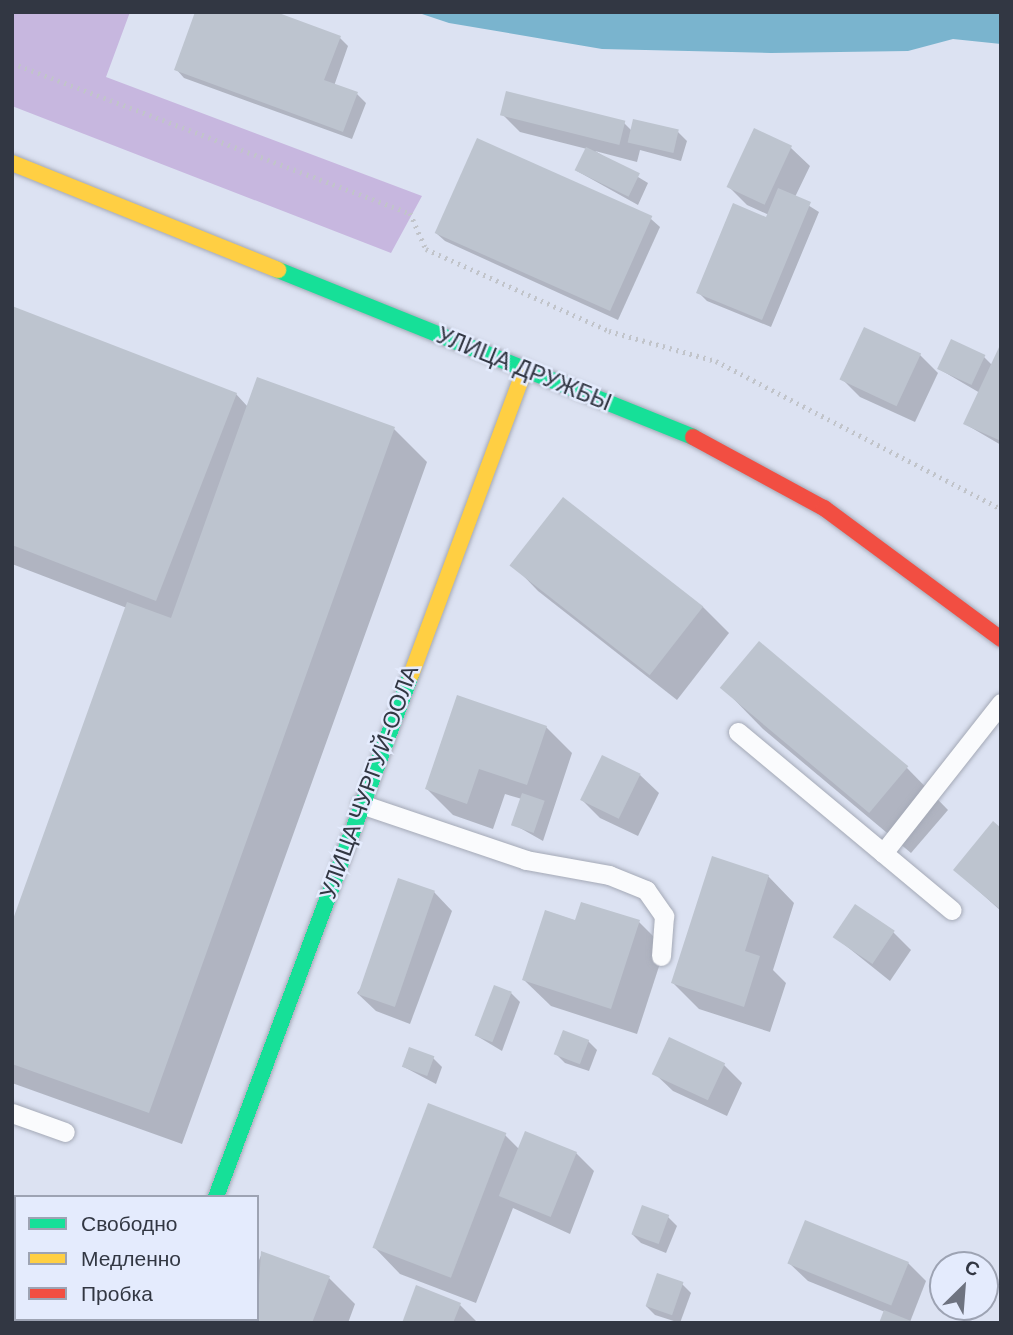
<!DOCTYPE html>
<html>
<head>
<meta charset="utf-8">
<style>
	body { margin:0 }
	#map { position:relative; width:1013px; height:1335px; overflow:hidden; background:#dce2f2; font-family:Arial,sans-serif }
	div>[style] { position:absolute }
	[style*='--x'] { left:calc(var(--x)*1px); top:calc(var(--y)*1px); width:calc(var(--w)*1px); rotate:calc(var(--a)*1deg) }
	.forest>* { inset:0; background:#c7b7df }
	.water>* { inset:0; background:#7ab4ce }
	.shadow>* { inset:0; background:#0003 }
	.building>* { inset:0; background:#bdc4cf; transform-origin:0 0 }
	.path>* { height:4.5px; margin-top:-2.25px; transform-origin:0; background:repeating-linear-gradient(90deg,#c1c4ca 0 2px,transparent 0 7px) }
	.roads { filter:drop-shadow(0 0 2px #a4a9b6) drop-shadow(0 0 2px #a4a9b6) }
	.lane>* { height:19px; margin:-9.5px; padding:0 9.5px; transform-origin:9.5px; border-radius:9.5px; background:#fafbfd }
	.street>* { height:38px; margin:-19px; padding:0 19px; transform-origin:19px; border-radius:19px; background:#fafbfd }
	.fast>* { height:16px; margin:-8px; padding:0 8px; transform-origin:8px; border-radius:8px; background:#16e098 }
	.slow>* { height:16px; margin:-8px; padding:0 8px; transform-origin:8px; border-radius:8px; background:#ffcf43 }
	.jam>* { height:16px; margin:-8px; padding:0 8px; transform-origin:8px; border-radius:8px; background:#f24e42 }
	span { translate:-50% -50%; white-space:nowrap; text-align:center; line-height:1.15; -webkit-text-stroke:5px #e4ebfd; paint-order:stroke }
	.street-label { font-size:23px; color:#323743 }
	.frame { position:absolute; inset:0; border:14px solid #323743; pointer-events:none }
	.legend { position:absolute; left:14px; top:1195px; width:245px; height:126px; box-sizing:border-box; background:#e4ebfd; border:2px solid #9da3b3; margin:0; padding:9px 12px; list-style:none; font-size:21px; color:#323743 }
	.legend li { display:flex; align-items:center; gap:14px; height:35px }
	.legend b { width:35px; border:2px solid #9da3b3 }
	.north { position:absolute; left:929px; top:1251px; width:70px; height:70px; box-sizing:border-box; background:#e4ebfd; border:2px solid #9da3b3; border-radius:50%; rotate:25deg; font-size:19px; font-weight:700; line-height:28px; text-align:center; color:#323743 }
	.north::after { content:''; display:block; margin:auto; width:24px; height:32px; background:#6e7380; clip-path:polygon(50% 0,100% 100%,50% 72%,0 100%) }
</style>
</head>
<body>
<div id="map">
	<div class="forest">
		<i style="clip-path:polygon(12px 12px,130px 12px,106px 77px,422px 196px,391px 253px,12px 106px)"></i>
	</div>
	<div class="water">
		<i style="clip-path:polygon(416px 12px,1001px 12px,1001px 44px,953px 39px,908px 51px,771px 53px,602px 49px,449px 23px)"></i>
	</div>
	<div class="shadow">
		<i style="clip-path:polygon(340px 38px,348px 46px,334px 86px,357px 94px,366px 103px,352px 139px,184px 78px,176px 69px)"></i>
		<i style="clip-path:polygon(502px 114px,624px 123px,632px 131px,678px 132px,687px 141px,681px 161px,640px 150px,637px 162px,595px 151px,648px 183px,638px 205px,577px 171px,587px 149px,520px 132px)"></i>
		<i style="clip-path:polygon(755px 131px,791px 148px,810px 166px,795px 197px,819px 212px,771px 327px,707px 301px,698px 292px,769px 215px,747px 205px,729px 187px)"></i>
		<i style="clip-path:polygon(651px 219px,660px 227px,618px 320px,445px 241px,436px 233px)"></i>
		<i style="clip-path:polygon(12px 308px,236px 394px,248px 407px,258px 380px,394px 429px,427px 462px,182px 1144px,12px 1083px,12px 927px,127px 608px,12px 564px)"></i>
		<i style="clip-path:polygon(1001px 347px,1001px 445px,965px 424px,980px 393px,939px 369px,984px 357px,992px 365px)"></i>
		<i style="clip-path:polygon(920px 355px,938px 373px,915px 422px,860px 397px,841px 378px)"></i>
		<i style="clip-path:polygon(512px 564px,703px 607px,729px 633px,677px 700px,538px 591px)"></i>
		<i style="clip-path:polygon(722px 687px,907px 768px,948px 810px,911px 853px,763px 729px)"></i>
		<i style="clip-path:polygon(546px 727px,572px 753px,543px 841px,513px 824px,522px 799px,505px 794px,493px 829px,453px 815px,427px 789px)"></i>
		<i style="clip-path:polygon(640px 775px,659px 793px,638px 836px,600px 818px,582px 800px)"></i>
		<i style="clip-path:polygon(1001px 830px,1001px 911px,955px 870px)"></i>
		<i style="clip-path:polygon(768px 876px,794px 903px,773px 970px,786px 983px,770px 1032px,699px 1009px,673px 983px)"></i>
		<i style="clip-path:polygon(434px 892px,452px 911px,410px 1024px,376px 1011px,357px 993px)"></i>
		<i style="clip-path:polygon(576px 922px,639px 922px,665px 948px,637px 1034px,551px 1006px,524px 980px)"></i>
		<i style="clip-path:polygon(893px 932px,911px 950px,890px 981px,835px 937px)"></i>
		<i style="clip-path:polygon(511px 993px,520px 1002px,502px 1051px,477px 1036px)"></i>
		<i style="clip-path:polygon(588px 1041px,597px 1050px,589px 1071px,565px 1063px,556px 1054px)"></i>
		<i style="clip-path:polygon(433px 1058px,442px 1067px,436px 1084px,404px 1067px)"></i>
		<i style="clip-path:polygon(724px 1065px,742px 1083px,727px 1116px,673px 1091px,654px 1073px)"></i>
		<i style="clip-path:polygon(505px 1135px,519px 1149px,576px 1153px,594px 1171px,570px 1234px,513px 1208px,476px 1303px,400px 1274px,374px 1247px)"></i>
		<i style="clip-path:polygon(668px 1217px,677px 1226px,666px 1253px,641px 1243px,632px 1234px)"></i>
		<i style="clip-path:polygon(262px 1253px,329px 1278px,355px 1304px,348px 1323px,235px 1323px,257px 1319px,257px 1265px)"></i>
		<i style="clip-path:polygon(789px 1263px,908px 1263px,926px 1281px,910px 1322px,808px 1281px)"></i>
		<i style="clip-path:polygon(682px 1284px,691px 1293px,680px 1323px,655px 1315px,646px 1306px)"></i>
		<i style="clip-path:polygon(460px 1305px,478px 1323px,403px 1323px)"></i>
		<i style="clip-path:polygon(35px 1319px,39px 1319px,48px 1323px,34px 1323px)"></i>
	</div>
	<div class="building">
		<i style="clip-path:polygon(195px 12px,276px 12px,341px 36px,324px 80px,358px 92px,343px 132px,174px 70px)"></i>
		<i style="left:506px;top:91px;width:123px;height:25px;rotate:14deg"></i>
		<i style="left:633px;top:119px;width:47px;height:24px;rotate:13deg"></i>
		<i style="left:754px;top:128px;width:42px;height:65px;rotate:25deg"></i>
		<i style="left:477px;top:138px;width:192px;height:104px;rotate:24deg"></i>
		<i style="left:586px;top:147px;width:60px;height:26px;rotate:26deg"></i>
		<i style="clip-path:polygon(778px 188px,811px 202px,762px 320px,696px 293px,733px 203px,766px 217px)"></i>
		<i style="clip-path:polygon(12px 306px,237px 393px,156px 601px,12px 545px)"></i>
		<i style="left:864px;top:327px;width:63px;height:58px;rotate:25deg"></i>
		<i style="left:951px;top:339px;width:38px;height:33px;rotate:25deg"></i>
		<i style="clip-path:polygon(1001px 343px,1001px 441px,963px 424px)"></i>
		<i style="clip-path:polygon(257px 377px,395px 427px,149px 1113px,12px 1064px,12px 922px,127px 602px,171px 618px)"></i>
		<i style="left:563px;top:497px;width:178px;height:87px;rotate:38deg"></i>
		<i style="left:759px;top:641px;width:195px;height:61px;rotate:40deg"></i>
		<i style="clip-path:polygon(457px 695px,547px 726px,527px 785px,479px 769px,467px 804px,425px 789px)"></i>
		<i style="left:602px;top:755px;width:43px;height:50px;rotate:26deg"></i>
		<i style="left:522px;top:793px;width:24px;height:34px;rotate:19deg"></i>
		<i style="clip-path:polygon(993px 821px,1001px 828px,1001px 910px,953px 870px)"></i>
		<i style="clip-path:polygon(712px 856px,769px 875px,745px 951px,760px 956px,744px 1007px,671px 983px)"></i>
		<i style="left:398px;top:878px;width:39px;height:123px;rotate:19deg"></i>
		<i style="clip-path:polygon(581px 902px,640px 920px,611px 1009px,522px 980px,545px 910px,575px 920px)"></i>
		<i style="left:855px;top:904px;width:48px;height:40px;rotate:34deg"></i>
		<i style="left:494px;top:985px;width:19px;height:54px;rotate:21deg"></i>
		<i style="left:563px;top:1030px;width:28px;height:26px;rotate:21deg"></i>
		<i style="left:669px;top:1037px;width:62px;height:41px;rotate:25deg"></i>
		<i style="left:409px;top:1047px;width:27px;height:21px;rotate:20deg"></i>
		<i style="left:428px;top:1103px;width:84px;height:155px;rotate:21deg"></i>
		<i style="left:525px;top:1131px;width:56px;height:70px;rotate:22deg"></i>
		<i style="left:642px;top:1205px;width:29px;height:31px;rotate:20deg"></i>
		<i style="left:805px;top:1220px;width:112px;height:47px;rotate:22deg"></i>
		<i style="clip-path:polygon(261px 1251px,330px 1276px,312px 1323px,234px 1323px,257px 1319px)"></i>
		<i style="left:657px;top:1273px;width:28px;height:35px;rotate:19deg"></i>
		<i style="clip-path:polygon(416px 1285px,461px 1303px,453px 1323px,402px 1323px)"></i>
		<i style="clip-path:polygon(884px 1310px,916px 1323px,879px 1323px)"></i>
	</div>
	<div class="path">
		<i style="--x:12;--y:63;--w:425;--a:20.7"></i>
		<i style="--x:410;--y:213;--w:39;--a:66"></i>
		<i style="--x:426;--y:249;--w:201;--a:24.1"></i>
		<i style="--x:609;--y:331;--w:111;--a:15.7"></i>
		<i style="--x:716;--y:361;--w:321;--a:27.4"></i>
	</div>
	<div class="roads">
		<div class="lane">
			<i style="--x:738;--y:732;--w:278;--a:39.8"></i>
			<i style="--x:361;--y:804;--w:174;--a:18.7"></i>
			<i style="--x:526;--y:860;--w:84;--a:10.2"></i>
			<i style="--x:609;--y:875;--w:40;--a:22"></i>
			<i style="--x:646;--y:890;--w:32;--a:55"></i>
			<i style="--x:664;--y:916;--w:40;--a:94.3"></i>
			<i style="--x:883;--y:853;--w:191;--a:-51.8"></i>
			<i style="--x:12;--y:1113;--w:56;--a:19.7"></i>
		</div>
		<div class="street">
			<i style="--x:12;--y:1241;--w:4;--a:27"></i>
			<i style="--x:169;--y:1323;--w:4;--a:-63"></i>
		</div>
		<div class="fast">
			<i style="--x:278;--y:270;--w:447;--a:21.9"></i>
			<i style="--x:216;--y:1197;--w:557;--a:-69.52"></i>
		</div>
		<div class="slow">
			<i style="--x:12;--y:163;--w:287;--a:21.9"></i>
			<i style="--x:411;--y:675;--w:327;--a:-69.6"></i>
		</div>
		<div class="jam">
			<i style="--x:693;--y:437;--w:149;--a:28.5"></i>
			<i style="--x:824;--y:508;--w:220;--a:36.5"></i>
		</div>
	</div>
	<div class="street-label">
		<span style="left:524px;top:369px;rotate:22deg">УЛИЦА ДРУЖБЫ</span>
		<span style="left:369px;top:782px;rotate:-70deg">УЛИЦА ЧУРГУЙ-ООЛА</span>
	</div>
	<div class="frame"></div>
	<ul class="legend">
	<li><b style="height:9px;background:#16e098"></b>Свободно</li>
	<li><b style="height:9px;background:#ffcf43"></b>Медленно</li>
	<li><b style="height:9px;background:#f24e42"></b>Пробка</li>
	</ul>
	<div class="north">С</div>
</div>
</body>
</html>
